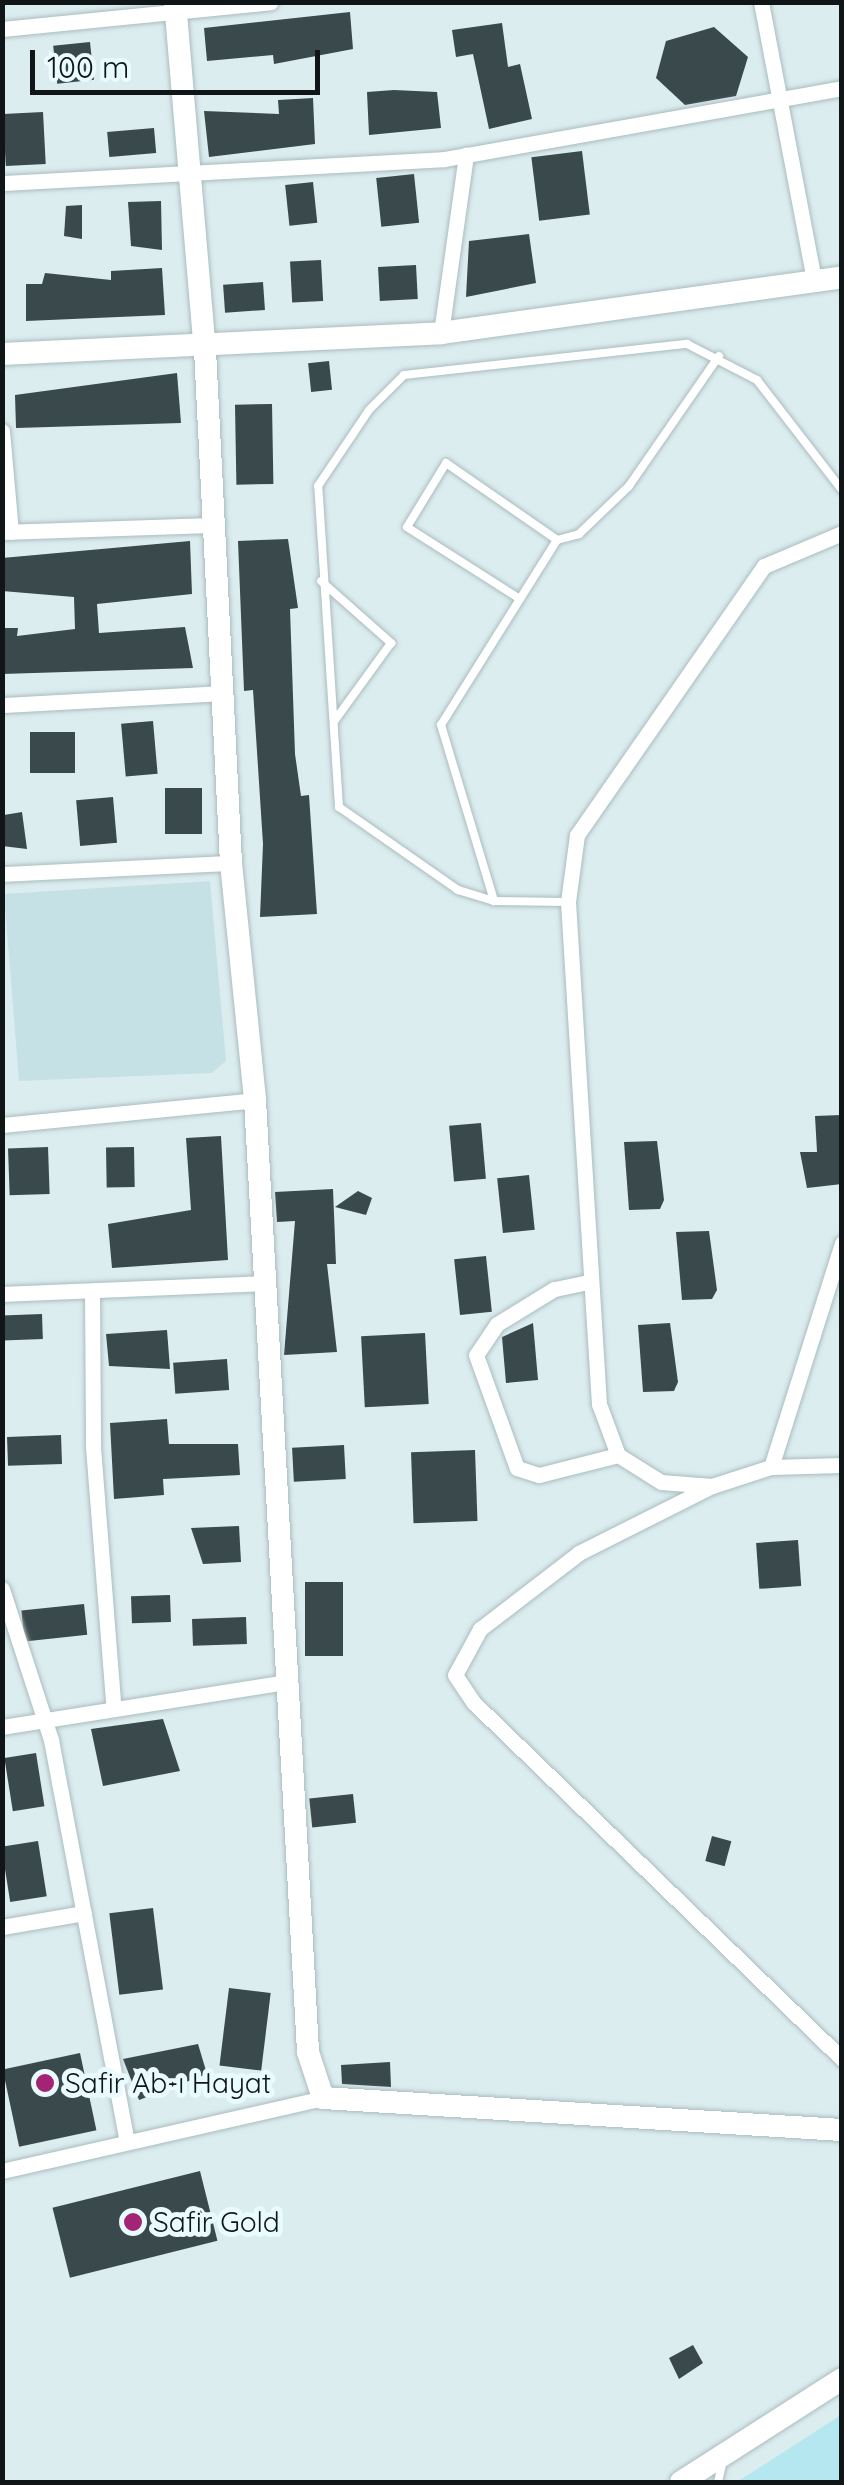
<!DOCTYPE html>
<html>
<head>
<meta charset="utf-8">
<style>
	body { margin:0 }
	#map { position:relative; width:844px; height:2485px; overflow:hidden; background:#dcedf0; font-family:Quicksand,sans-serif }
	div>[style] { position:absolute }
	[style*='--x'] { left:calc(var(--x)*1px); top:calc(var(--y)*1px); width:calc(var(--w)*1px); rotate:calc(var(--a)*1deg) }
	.built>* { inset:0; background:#c6e1e6 }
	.green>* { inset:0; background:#b4e7ef }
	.building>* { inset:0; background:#3a494b; transform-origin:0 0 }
	.roads { filter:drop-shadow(0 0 2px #aabcbe) drop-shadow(0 0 2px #aabcbe) }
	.lane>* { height:8px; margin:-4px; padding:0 4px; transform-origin:4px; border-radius:4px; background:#fff }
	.street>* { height:15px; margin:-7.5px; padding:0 7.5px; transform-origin:7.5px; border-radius:7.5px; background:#fff }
	.secondary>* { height:22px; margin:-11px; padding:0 11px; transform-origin:11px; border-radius:11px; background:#fff }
	.dots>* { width:28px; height:28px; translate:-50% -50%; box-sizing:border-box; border:5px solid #e9fbfe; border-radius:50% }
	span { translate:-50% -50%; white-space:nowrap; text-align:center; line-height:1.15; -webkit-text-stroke:10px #e9fbfe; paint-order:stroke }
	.poi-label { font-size:28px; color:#101617 }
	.left { translate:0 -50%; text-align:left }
	.frame { position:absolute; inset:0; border:5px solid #101617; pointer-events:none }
	.scale { position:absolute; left:30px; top:50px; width:290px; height:45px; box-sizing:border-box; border:5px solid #101617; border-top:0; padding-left:12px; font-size:30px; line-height:35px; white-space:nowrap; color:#101617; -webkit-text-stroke:8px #e9fbfe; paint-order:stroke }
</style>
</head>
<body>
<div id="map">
	<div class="built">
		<i style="clip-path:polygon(210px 881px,226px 1061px,212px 1073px,19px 1081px,4px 894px)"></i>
	</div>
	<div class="green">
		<i style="clip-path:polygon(841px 2415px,841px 2482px,737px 2482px)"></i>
	</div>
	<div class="building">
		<i style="clip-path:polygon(350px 12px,353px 49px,274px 64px,273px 55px,207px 61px,204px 28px)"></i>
		<i style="clip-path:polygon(502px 23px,508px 67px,520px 64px,532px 119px,489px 129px,473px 54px,456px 57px,452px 30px)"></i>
		<i style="clip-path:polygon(714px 27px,748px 57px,736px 96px,685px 105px,656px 78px,666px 41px)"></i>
		<i style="left:90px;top:42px;width:38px;height:37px;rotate:84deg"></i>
		<i style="clip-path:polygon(394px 90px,437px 92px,441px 128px,369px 135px,367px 92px)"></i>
		<i style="clip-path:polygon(313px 98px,315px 144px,209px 157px,204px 111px,279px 114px,278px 100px)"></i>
		<i style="left:43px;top:112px;width:52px;height:40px;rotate:87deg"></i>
		<i style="left:154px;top:128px;width:25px;height:47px;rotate:85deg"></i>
		<i style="left:582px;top:151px;width:64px;height:51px;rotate:83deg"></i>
		<i style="left:414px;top:174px;width:49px;height:38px;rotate:84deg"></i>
		<i style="left:313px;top:182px;width:41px;height:28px;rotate:84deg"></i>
		<i style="clip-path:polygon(161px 201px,162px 250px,131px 246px,128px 202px)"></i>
		<i style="clip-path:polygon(82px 205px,82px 239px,64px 236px,66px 206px)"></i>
		<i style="clip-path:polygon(529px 234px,536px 283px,466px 297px,469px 241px)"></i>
		<i style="left:321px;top:260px;width:41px;height:31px;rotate:87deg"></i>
		<i style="left:416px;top:265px;width:34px;height:38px;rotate:87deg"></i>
		<i style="clip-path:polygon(162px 268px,165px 315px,26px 321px,26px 284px,42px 284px,45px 273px,111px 280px,111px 271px)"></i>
		<i style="left:263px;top:282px;width:28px;height:40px;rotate:86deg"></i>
		<i style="left:329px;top:361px;width:29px;height:21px;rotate:84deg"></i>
		<i style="clip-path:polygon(177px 373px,181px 423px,16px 428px,15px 395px)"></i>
		<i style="left:272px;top:404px;width:80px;height:37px;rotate:89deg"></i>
		<i style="clip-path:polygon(288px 539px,298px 608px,290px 609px,295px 754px,301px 796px,309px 795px,317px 914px,260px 917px,263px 844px,253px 690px,244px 691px,238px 541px)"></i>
		<i style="clip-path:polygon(190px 541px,192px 594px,97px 604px,99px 633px,185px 627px,193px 668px,2px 674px,2px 628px,18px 628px,17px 636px,75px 629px,74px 597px,2px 591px,2px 558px)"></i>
		<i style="left:153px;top:721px;width:53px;height:32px;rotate:85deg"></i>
		<i style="left:30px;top:732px;width:45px;height:41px"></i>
		<i style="left:165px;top:788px;width:37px;height:46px"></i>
		<i style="left:113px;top:797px;width:46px;height:37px;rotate:85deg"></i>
		<i style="clip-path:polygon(22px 812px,27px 849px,2px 846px,4px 815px)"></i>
		<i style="clip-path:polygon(842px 1115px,842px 1184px,807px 1188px,800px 1152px,817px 1152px,815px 1116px)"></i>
		<i style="left:481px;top:1123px;width:56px;height:32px;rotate:85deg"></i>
		<i style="clip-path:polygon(221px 1136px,228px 1260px,112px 1268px,108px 1224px,191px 1210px,186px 1138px)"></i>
		<i style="clip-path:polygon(657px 1141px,664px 1200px,660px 1209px,629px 1210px,624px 1142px)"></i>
		<i style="left:48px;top:1147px;width:47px;height:40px;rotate:88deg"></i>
		<i style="left:134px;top:1147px;width:40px;height:28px;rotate:89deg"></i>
		<i style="left:529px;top:1175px;width:55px;height:32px;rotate:84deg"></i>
		<i style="clip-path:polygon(333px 1189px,336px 1264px,327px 1264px,337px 1352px,284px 1355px,295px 1221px,277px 1222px,275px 1192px)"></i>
		<i style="clip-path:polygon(358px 1191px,372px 1198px,366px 1215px,335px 1207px)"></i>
		<i style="clip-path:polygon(709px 1231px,717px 1290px,712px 1299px,682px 1300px,676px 1232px)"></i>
		<i style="left:486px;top:1256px;width:56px;height:32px;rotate:84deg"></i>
		<i style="left:42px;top:1314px;width:25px;height:40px;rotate:88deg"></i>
		<i style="clip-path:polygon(533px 1323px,538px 1380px,506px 1383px,502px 1337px)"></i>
		<i style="clip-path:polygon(670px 1323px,678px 1382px,674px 1391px,643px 1392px,638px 1325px)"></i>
		<i style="clip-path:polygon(167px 1330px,170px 1369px,109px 1366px,106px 1334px)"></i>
		<i style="left:425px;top:1333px;width:71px;height:64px;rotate:87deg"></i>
		<i style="left:227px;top:1359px;width:31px;height:54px;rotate:86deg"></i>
		<i style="clip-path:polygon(167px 1419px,169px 1444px,238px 1444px,240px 1475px,163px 1479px,164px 1495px,114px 1499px,110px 1423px)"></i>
		<i style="left:61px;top:1435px;width:29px;height:54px;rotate:88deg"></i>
		<i style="left:344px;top:1445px;width:34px;height:52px;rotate:87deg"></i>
		<i style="left:475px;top:1450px;width:71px;height:64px;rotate:88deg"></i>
		<i style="clip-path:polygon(239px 1526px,241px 1562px,203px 1564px,191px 1528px)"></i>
		<i style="left:798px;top:1540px;width:46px;height:42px;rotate:86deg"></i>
		<i style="left:305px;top:1582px;width:38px;height:74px"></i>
		<i style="left:170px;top:1595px;width:27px;height:39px;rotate:88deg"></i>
		<i style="left:84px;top:1604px;width:31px;height:63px;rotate:84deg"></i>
		<i style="left:246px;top:1617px;width:27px;height:54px;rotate:88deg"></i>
		<i style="clip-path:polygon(163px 1719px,180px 1771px,103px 1786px,91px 1729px)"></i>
		<i style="left:36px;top:1753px;width:54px;height:32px;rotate:81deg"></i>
		<i style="left:353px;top:1794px;width:29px;height:44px;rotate:84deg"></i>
		<i style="left:712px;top:1836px;width:20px;height:26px;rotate:15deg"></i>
		<i style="left:38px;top:1841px;width:56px;height:37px;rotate:81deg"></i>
		<i style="left:153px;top:1908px;width:82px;height:44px;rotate:83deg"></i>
		<i style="left:229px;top:1988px;width:42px;height:78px;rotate:7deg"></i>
		<i style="clip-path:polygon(198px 2044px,207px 2074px,139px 2100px,123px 2059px)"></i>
		<i style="left:80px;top:2053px;width:79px;height:79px;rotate:78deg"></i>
		<i style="clip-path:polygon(390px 2062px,391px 2087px,342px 2084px,341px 2065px)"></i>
		<i style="left:200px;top:2171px;width:72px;height:152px;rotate:76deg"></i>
		<i style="clip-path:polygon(693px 2345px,703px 2363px,679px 2379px,669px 2358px)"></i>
	</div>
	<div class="roads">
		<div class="lane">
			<i style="--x:557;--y:540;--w:23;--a:-15"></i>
			<i style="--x:579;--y:534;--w:69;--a:-43.8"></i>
			<i style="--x:629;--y:486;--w:158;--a:-55.3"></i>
			<i style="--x:321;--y:581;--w:94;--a:41.5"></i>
			<i style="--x:391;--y:643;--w:95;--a:126"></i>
			<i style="--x:520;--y:599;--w:134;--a:-147.5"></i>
			<i style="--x:407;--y:527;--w:75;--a:-58.6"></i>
			<i style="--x:446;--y:463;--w:135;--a:34.7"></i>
			<i style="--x:557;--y:540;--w:218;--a:122.1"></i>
			<i style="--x:441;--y:725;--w:184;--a:73.2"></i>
			<i style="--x:494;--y:901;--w:74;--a:0.8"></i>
			<i style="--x:494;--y:901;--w:38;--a:-163"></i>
			<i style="--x:458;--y:890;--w:145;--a:-145.1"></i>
			<i style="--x:339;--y:807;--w:322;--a:-93.7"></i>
			<i style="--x:318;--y:486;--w:92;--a:-56.1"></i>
			<i style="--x:369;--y:410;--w:49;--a:-45"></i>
			<i style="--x:404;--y:375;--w:285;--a:-6.3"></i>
			<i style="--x:687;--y:344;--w:79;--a:27.2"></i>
			<i style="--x:757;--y:380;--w:139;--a:52.3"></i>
			<i style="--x:718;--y:2482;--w:18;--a:-77"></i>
		</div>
		<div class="street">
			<i style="--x:761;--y:2;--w:284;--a:79.2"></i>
			<i style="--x:2;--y:29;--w:270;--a:-5.7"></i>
			<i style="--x:2;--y:183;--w:443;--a:-3.1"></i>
			<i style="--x:444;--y:159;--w:404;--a:-10.1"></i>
			<i style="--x:441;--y:333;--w:180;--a:-82"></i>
			<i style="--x:2;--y:431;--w:101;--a:84.9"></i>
			<i style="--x:2;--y:532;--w:209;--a:-1.9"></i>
			<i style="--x:842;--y:533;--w:85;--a:157.1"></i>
			<i style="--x:764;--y:566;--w:328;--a:124.8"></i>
			<i style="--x:577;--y:835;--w:68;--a:97.7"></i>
			<i style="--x:568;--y:902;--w:503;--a:86.47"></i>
			<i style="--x:599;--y:1404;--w:54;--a:69.6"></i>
			<i style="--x:618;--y:1455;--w:51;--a:32.1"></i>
			<i style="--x:661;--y:1482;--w:51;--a:4.5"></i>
			<i style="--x:712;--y:1486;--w:62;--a:-17.9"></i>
			<i style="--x:771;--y:1467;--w:71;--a:-1.6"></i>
			<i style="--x:2;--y:705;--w:219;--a:-3.1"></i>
			<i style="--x:2;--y:874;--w:229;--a:-2.8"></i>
			<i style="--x:2;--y:1125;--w:254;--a:-5.6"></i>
			<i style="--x:588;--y:1282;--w:35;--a:168"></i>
			<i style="--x:554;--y:1289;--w:67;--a:148.4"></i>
			<i style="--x:497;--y:1324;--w:37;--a:124"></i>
			<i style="--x:476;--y:1355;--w:120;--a:70.1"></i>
			<i style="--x:517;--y:1468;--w:23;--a:18"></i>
			<i style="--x:539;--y:1475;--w:81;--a:-14.2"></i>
			<i style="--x:92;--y:1293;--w:154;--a:89.6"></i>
			<i style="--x:93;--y:1447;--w:257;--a:85.5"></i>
			<i style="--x:2;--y:1294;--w:258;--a:-2.4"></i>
			<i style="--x:771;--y:1467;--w:235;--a:-72.4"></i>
			<i style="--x:712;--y:1486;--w:149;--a:153.3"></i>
			<i style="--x:579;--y:1553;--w:125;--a:142.5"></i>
			<i style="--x:480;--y:1629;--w:52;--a:118.5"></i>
			<i style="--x:455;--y:1675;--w:34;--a:56"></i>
			<i style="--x:474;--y:1703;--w:512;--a:44.05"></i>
			<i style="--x:2;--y:1589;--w:159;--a:72"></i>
			<i style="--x:51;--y:1740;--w:405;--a:79.3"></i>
			<i style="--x:2;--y:1727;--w:281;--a:-9"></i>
			<i style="--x:2;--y:1927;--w:83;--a:-9.7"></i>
			<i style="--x:2;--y:2171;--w:329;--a:-12.8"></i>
		</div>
		<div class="secondary">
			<i style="--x:175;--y:2;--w:349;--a:85.1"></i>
			<i style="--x:205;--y:350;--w:514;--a:87.1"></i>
			<i style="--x:231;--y:863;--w:238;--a:84.2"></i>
			<i style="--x:255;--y:1100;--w:953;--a:86.81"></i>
			<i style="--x:308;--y:2052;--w:48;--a:71.9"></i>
			<i style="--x:323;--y:2098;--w:520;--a:3.53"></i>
			<i style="--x:2;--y:354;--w:440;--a:-2.7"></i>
			<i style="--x:441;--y:333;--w:405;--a:-7.9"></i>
			<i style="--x:681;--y:2482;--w:191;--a:-32.6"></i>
		</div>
	</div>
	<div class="dots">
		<i style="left:45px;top:2083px;background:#a32374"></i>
		<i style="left:133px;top:2222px;background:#a32374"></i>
	</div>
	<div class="poi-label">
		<span class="left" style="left:65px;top:2083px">Safir Ab-ı Hayat</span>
		<span class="left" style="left:153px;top:2222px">Safir Gold</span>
	</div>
	<div class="frame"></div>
	<div class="scale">100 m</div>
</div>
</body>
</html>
